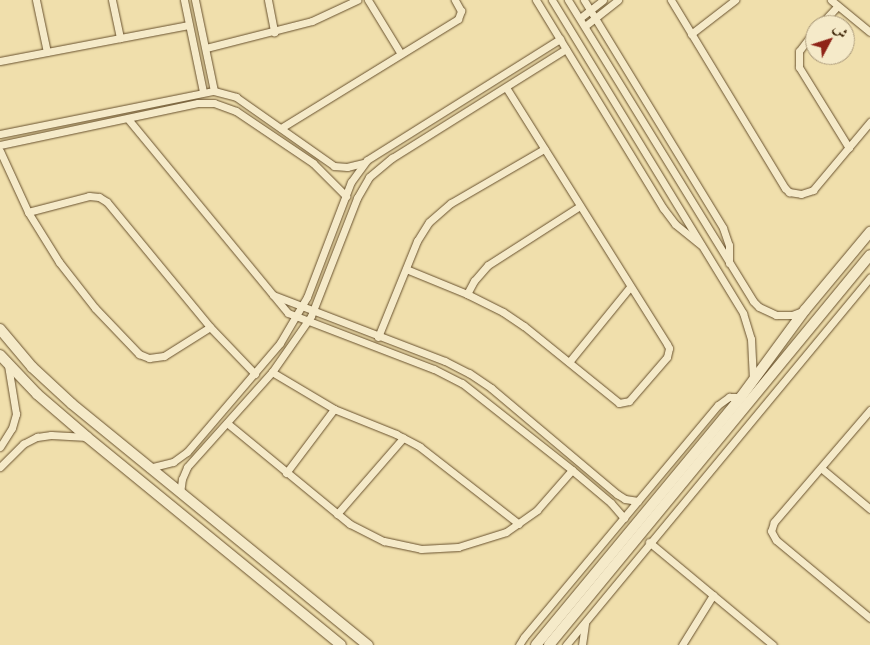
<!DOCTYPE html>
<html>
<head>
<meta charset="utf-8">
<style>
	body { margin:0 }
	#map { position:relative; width:870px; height:645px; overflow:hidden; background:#f0dfac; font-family:"EB Garamond",Amiri,serif }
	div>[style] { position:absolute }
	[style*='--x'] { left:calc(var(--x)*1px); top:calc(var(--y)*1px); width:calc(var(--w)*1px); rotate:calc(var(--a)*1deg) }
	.roads { filter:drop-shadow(0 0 1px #68512e) drop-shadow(0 0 1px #68512e) }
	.street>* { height:7px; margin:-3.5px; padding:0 3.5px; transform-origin:3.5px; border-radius:3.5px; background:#f5eac9 }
	.secondary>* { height:10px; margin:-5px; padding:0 5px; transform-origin:5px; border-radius:5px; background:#f5eac9 }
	span { translate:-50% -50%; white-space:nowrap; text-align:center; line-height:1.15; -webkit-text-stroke:4px #f5eac9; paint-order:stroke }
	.north { position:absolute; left:805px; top:15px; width:50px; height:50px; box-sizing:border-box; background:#f5eac9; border:1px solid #ab9a7a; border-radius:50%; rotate:50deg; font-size:14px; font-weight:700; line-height:20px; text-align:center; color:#3b2204 }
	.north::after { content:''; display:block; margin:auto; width:18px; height:22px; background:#8f2418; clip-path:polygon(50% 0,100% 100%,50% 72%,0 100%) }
</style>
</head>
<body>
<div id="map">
	<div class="roads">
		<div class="street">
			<i style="--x:36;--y:0;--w:53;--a:78.1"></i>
			<i style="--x:112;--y:0;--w:39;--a:78"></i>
			<i style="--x:184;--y:0;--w:94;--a:78.3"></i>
			<i style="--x:195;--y:0;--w:93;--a:78.2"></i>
			<i style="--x:268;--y:0;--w:33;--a:79"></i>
			<i style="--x:368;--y:0;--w:63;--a:58.6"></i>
			<i style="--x:536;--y:0;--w:244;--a:58.6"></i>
			<i style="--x:663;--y:208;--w:20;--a:53"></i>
			<i style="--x:675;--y:224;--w:33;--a:39"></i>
			<i style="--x:552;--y:0;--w:367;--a:58.6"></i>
			<i style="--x:743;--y:313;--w:27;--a:73"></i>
			<i style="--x:751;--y:339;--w:41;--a:87.2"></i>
			<i style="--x:568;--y:0;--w:353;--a:58.4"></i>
			<i style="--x:753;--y:301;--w:8;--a:45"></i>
			<i style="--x:759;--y:307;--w:19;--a:25"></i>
			<i style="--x:776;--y:315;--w:16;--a:0"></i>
			<i style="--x:792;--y:315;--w:14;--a:-21"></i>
			<i style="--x:584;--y:0;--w:267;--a:58.6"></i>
			<i style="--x:723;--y:228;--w:18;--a:71"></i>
			<i style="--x:729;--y:245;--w:18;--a:90"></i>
			<i style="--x:671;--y:0;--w:220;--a:58.8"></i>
			<i style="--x:785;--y:188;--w:6;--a:45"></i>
			<i style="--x:789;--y:192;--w:12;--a:9"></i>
			<i style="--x:801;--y:194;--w:13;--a:-18"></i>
			<i style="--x:813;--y:190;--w:89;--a:-50"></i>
			<i style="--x:831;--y:0;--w:50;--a:39.4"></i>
			<i style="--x:580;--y:18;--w:29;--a:-38"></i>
			<i style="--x:820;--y:25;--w:26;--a:-47"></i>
			<i style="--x:585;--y:26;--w:42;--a:-38.2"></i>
			<i style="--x:815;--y:30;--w:26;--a:127"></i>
			<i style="--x:799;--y:51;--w:16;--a:90"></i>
			<i style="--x:799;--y:67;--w:95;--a:58.3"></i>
			<i style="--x:691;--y:34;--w:56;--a:-37.7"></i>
			<i style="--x:206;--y:48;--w:109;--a:-14.3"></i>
			<i style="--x:312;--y:21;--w:50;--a:-25"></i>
			<i style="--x:0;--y:61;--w:192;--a:-10.8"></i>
			<i style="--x:128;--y:119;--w:251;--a:50.5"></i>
			<i style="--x:288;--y:313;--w:156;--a:21"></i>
			<i style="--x:434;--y:369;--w:31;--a:27"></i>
			<i style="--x:462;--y:383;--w:140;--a:38.3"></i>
			<i style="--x:572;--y:470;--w:51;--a:40.2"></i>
			<i style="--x:611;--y:503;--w:20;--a:49"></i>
			<i style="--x:281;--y:128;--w:208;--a:-31.6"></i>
			<i style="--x:458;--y:19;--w:9;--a:-69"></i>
			<i style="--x:461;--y:11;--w:13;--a:-119"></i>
			<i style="--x:0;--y:134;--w:218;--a:-11.4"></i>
			<i style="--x:214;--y:91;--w:23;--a:15"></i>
			<i style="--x:236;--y:97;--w:120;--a:35.1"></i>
			<i style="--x:334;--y:166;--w:13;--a:4"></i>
			<i style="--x:347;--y:167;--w:16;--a:-14"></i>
			<i style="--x:0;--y:145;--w:202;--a:-12"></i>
			<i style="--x:198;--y:103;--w:16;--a:0"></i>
			<i style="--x:214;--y:103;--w:23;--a:20"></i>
			<i style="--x:236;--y:111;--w:93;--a:34"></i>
			<i style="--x:313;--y:163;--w:47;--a:45"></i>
			<i style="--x:0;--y:151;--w:67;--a:65.3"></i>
			<i style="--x:28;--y:212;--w:59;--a:58.2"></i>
			<i style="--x:59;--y:262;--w:58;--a:52"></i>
			<i style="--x:95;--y:308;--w:64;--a:46.3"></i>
			<i style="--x:139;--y:354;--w:11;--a:22"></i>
			<i style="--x:149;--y:358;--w:15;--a:-8"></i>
			<i style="--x:164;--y:356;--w:54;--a:-32.2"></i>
			<i style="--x:28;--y:212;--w:63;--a:-14.7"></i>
			<i style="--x:89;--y:196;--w:10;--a:6"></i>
			<i style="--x:99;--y:197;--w:9;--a:32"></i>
			<i style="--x:107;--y:202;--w:162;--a:50.5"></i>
			<i style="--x:210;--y:327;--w:65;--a:46.2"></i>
			<i style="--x:406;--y:269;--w:66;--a:22.3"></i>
			<i style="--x:467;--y:294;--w:40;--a:26.6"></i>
			<i style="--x:503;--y:312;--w:25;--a:34"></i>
			<i style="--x:524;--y:326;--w:122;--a:39"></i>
			<i style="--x:619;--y:403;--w:10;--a:-11"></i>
			<i style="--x:629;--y:401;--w:58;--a:-49.2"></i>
			<i style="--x:667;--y:357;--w:9;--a:-77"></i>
			<i style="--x:669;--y:348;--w:4;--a:-117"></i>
			<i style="--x:667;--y:344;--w:303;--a:-122.1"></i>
			<i style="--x:467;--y:294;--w:15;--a:-62"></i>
			<i style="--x:474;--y:281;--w:21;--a:-49"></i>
			<i style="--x:488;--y:265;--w:109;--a:-32.7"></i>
			<i style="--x:273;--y:295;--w:184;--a:21"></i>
			<i style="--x:445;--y:361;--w:27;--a:27"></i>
			<i style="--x:469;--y:373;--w:27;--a:34"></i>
			<i style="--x:491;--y:388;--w:165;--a:40.1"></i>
			<i style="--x:617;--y:494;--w:9;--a:32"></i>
			<i style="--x:625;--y:499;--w:13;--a:9"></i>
			<i style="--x:378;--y:337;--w:104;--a:-67.9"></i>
			<i style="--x:417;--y:241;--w:22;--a:-58"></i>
			<i style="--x:429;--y:222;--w:29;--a:-41"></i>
			<i style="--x:451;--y:203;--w:108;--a:-30.1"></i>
			<i style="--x:569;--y:362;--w:97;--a:-50.9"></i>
			<i style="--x:272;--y:372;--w:72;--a:30.8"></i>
			<i style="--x:334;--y:409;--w:67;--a:22"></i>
			<i style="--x:396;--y:434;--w:27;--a:28"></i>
			<i style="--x:420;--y:447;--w:125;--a:37.9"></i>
			<i style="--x:870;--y:410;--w:148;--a:130.6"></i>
			<i style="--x:774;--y:522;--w:9;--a:108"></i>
			<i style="--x:771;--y:531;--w:10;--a:61"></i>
			<i style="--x:776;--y:540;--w:122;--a:39.7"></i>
			<i style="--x:227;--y:423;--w:159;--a:39.4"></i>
			<i style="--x:350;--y:524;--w:38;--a:27"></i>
			<i style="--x:384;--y:541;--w:38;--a:12"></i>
			<i style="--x:421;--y:549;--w:37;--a:-3"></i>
			<i style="--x:458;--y:547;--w:50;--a:-17.4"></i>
			<i style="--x:506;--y:532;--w:38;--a:-35"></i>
			<i style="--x:537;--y:510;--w:53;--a:-48.8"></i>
			<i style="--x:0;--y:447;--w:22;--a:-58"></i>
			<i style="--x:12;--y:428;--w:15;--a:-74"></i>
			<i style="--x:16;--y:414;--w:50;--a:-99.3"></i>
			<i style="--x:0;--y:467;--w:33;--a:-45"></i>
			<i style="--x:23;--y:444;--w:16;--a:-27"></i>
			<i style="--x:37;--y:437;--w:14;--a:-8"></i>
			<i style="--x:51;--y:435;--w:36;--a:3"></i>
			<i style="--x:149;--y:468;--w:25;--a:-14"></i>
			<i style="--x:173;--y:462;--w:17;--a:-36"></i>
			<i style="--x:187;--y:452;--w:143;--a:-49.5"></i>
			<i style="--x:280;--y:343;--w:53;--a:-59.6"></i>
			<i style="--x:307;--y:297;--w:123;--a:-69.1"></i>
			<i style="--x:351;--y:182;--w:27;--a:-54"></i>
			<i style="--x:367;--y:160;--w:228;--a:-32.1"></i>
			<i style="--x:821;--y:468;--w:64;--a:39.9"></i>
			<i style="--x:286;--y:473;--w:80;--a:-53.1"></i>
			<i style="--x:180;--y:493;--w:14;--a:-82"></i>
			<i style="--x:182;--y:479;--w:13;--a:-67"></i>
			<i style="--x:187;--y:467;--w:127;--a:-48.2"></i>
			<i style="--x:272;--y:372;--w:68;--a:-55.1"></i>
			<i style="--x:311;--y:316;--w:127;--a:-68.7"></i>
			<i style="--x:357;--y:198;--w:24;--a:-60"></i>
			<i style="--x:369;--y:177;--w:30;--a:-40"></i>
			<i style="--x:392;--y:158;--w:205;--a:-32.1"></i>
			<i style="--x:337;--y:514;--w:101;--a:-49"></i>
			<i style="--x:649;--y:542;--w:161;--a:39.7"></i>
			<i style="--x:519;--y:645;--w:9;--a:-58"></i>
			<i style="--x:524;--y:637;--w:302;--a:-50.1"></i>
			<i style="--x:718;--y:405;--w:14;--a:-36"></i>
			<i style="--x:729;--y:397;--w:12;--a:0"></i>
			<i style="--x:566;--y:645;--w:477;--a:-50.4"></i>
			<i style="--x:582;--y:645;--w:22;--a:-82"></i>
			<i style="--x:682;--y:645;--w:59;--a:-58.2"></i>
		</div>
		<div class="secondary">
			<i style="--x:0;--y:329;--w:50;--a:49.9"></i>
			<i style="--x:32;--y:367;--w:54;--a:42.8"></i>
			<i style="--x:72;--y:404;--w:382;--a:39.2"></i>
			<i style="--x:0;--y:355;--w:54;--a:46.5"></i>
			<i style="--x:37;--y:394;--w:66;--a:40.7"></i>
			<i style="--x:87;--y:437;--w:328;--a:39.3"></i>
			<i style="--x:536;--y:645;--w:322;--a:-50.4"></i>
			<i style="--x:741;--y:397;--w:108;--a:-53.7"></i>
			<i style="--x:805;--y:310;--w:102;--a:-50.2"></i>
			<i style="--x:549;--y:645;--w:505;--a:-50.54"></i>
		</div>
	</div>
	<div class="north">ش</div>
</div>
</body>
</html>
